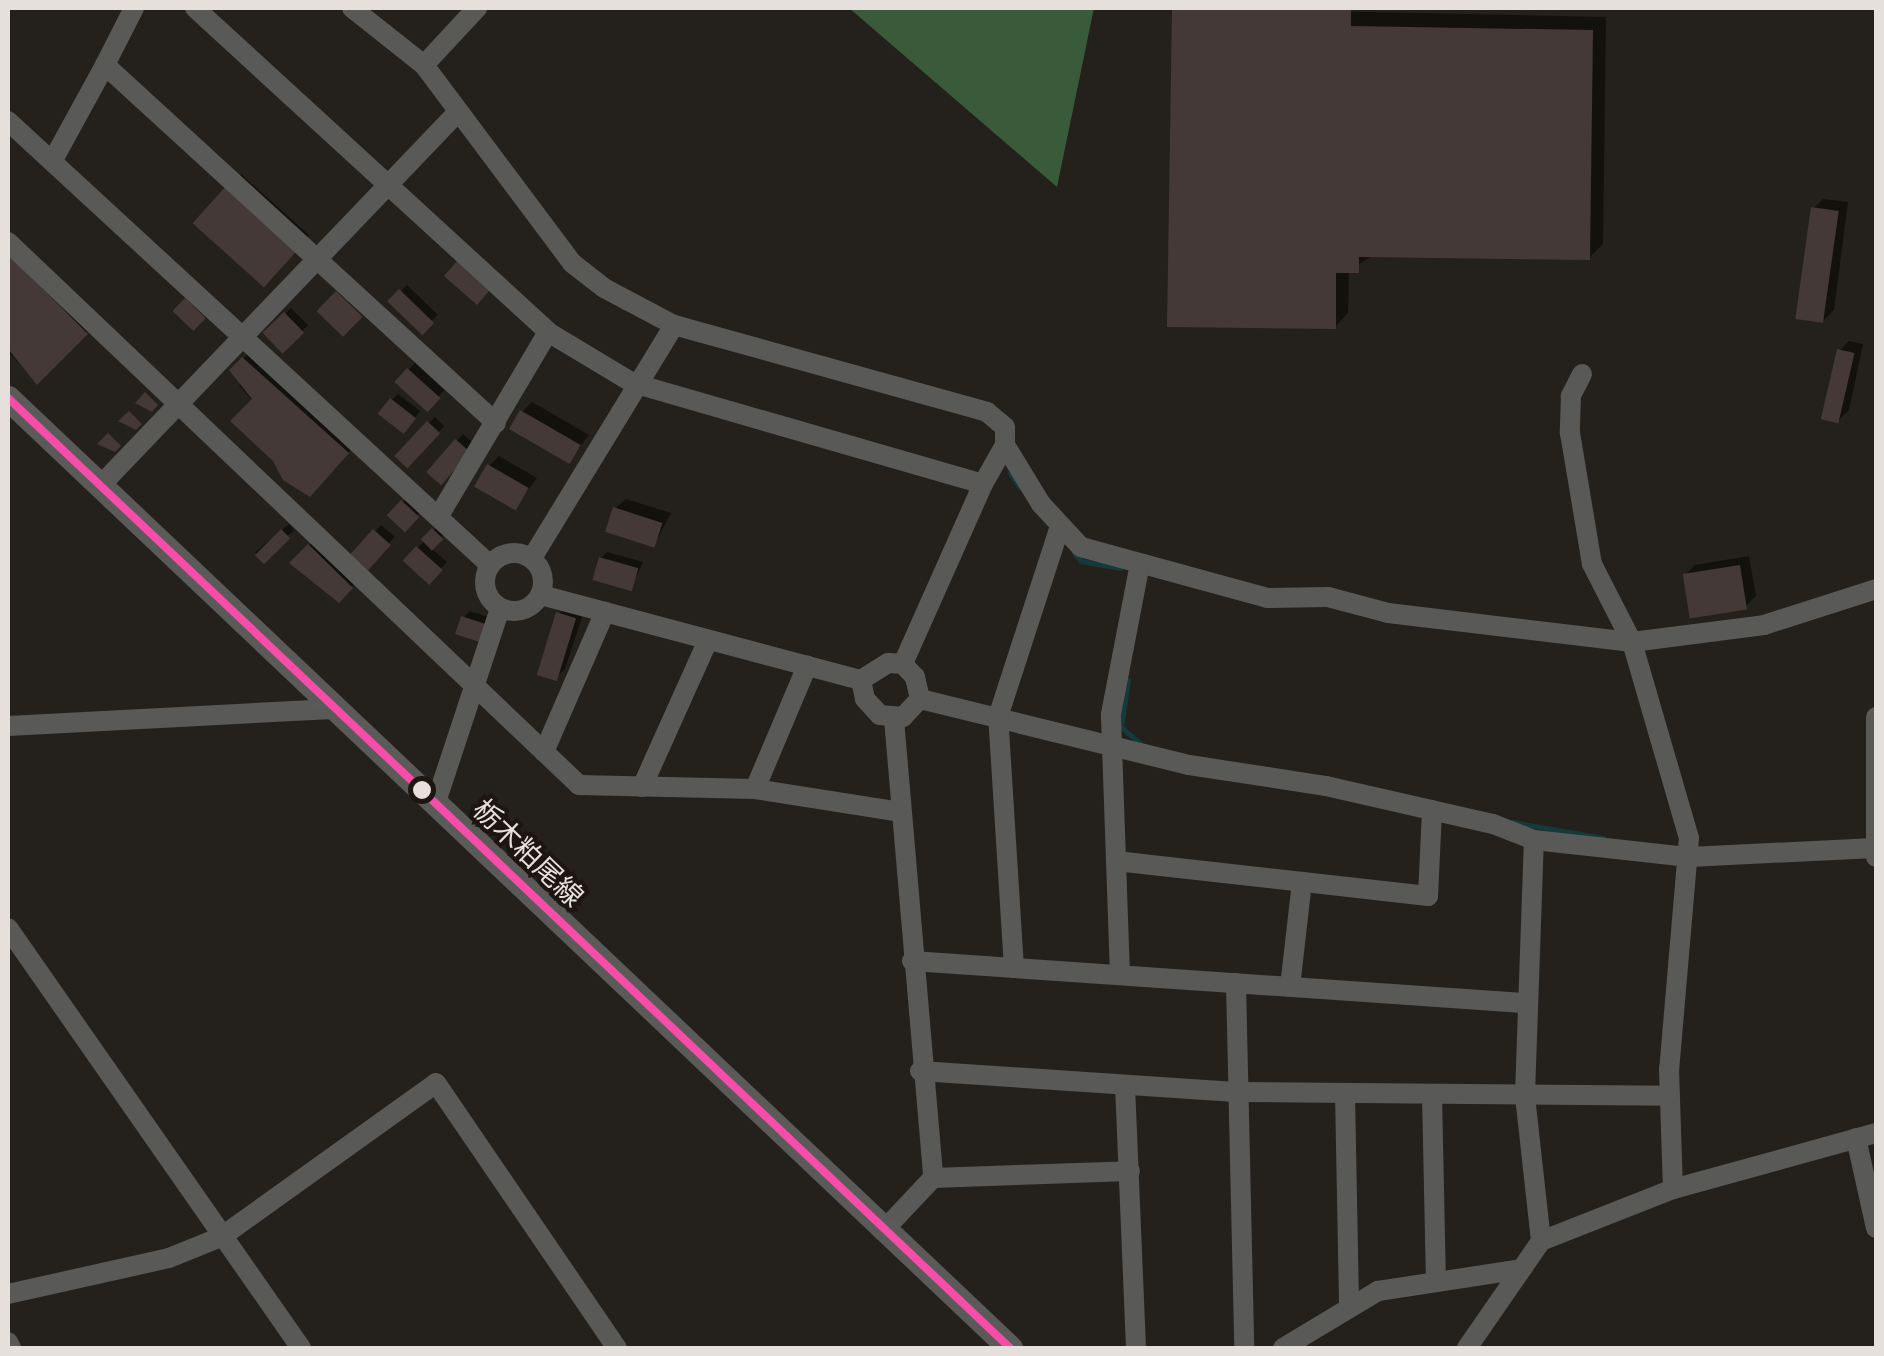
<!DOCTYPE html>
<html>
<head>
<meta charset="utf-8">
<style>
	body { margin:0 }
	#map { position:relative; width:1884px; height:1356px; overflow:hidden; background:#24201c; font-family:Commissioner,"Noto Sans JP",sans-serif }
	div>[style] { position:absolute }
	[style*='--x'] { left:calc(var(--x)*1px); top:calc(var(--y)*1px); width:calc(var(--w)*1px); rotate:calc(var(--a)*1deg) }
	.forest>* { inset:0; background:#395b39 }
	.shadow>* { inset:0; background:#0007; transform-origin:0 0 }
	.stream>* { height:5px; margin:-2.5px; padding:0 2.5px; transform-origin:2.5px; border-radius:2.5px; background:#153a3c }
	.building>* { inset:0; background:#443937; transform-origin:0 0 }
	.minor>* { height:20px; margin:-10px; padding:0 10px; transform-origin:10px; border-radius:10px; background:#595958 }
	.minor>.ring { margin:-10px; padding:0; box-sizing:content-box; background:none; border:20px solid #595958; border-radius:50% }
	.major>* { height:25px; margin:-12.5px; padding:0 12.5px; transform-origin:12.5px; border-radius:12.5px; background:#5a5a58 }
	.bus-1>* { height:8px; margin:-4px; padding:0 4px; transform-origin:4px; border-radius:4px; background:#f54da8 }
	.dots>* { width:28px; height:28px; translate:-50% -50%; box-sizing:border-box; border:5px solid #1d1610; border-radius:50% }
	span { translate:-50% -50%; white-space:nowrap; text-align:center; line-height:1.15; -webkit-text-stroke:8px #1d1610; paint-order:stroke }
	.street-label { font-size:28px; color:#e5e0dc }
	.frame { position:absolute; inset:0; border:10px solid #e5e0dc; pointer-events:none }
</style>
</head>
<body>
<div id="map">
	<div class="forest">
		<i style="clip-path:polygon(849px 8px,1094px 8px,1057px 187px)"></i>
	</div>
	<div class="shadow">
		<i style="clip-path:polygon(1174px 8px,1606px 17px,1603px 244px,1589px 258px,1371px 257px,1349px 270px,1348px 313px,1335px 327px,1170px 324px)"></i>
		<i style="clip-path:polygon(241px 174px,309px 235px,278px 269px,228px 188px)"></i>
		<i style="clip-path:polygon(1823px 199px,1848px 202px,1834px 310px,1824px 320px,1813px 209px)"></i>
		<i style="clip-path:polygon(8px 238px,96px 322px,37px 382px,8px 352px)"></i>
		<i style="left:407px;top:285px;width:43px;height:23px;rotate:44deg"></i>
		<i style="left:291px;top:308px;width:24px;height:35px;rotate:45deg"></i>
		<i style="clip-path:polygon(1849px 341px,1863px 344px,1849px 410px,1839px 420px,1839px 351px)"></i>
		<i style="clip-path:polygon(257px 345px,361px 438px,323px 481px,239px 385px,245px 380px,233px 369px)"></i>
		<i style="left:415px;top:363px;width:40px;height:26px;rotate:43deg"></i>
		<i style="clip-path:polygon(398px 394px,420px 411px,410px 425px,392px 400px)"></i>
		<i style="clip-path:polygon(532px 402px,589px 435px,569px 461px,522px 412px)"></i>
		<i style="left:435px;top:417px;width:13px;height:54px;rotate:45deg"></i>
		<i style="left:463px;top:434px;width:15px;height:50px;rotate:42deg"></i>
		<i style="clip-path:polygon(499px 456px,537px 478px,515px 507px,489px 466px)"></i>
		<i style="left:409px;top:496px;width:19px;height:27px;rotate:43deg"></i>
		<i style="clip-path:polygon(626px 499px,671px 513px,654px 545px,616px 508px)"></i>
		<i style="left:289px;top:524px;width:8px;height:44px;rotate:50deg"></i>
		<i style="left:381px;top:525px;width:18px;height:40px;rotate:41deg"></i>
		<i style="clip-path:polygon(436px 528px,443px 535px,431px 548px,447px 562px,429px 581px,406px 561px)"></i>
		<i style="clip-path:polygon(319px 536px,361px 577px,339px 600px,293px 562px)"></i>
		<i style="clip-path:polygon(607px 552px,643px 562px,631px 588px,601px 558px)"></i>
		<i style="clip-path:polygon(1749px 556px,1756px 596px,1746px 606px,1685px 575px,1695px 565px)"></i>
		<i style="clip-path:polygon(569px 604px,585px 608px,565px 669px,555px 679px,559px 614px)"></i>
		<i style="clip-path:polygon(470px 611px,491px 618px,479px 639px,464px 617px)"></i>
	</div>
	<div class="stream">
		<i style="--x:1010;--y:473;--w:17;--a:57"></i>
		<i style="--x:1074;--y:553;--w:11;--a:49"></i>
		<i style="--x:1081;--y:561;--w:40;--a:10"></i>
		<i style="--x:1128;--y:680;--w:48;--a:98.5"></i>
		<i style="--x:1121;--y:727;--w:25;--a:40"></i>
		<i style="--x:1512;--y:822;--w:93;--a:9.9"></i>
	</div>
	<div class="building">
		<i style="clip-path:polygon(1172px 8px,1351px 8px,1351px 26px,1593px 30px,1590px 260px,1359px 257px,1359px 273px,1336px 273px,1336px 329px,1167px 327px)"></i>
		<i style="left:226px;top:186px;width:96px;height:50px;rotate:42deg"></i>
		<i style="left:1811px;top:207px;width:28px;height:113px;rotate:8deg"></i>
		<i style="clip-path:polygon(8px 254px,88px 334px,37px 385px,8px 349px)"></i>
		<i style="left:457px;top:261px;width:44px;height:20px;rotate:41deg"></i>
		<i style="left:399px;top:289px;width:49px;height:17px;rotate:44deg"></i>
		<i style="left:336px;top:291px;width:37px;height:28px;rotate:44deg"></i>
		<i style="left:185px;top:298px;width:29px;height:18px;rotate:44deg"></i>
		<i style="left:284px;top:312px;width:29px;height:30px;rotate:46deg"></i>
		<i style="left:1837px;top:349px;width:18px;height:72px;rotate:13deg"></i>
		<i style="clip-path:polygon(242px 357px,349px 453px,310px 497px,283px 480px,273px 461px,230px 421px,252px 399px,229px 370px)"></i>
		<i style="left:407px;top:368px;width:45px;height:19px;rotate:42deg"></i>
		<i style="clip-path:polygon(145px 392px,158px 405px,152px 412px,135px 403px)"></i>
		<i style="left:390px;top:398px;width:33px;height:20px;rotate:38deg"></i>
		<i style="left:520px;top:410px;width:70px;height:22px;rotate:30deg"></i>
		<i style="clip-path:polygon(129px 411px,142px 424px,136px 430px,118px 421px)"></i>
		<i style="left:427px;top:421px;width:18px;height:48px;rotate:43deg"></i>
		<i style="clip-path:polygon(108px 433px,121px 446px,115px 452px,97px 444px)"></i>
		<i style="left:455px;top:439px;width:20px;height:44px;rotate:41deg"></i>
		<i style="left:487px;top:464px;width:48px;height:26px;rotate:30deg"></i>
		<i style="left:401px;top:500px;width:25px;height:21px;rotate:43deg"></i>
		<i style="left:613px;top:507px;width:52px;height:26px;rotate:18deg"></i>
		<i style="left:432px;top:528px;width:16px;height:16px;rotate:45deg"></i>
		<i style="left:281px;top:529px;width:13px;height:37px;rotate:45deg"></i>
		<i style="left:373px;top:529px;width:24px;height:34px;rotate:42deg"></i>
		<i style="clip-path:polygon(308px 544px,353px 588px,339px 603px,289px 563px)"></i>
		<i style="left:416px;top:546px;width:36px;height:20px;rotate:42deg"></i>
		<i style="left:599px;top:557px;width:41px;height:24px;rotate:16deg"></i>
		<i style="left:1740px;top:565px;width:45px;height:58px;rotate:81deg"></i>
		<i style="left:556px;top:612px;width:21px;height:66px;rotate:17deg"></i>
		<i style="left:461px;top:616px;width:26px;height:19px;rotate:18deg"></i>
	</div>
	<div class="minor">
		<i style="--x:134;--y:8;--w:64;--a:117"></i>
		<i style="--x:105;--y:65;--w:530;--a:42.48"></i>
		<i style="--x:195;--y:8;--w:479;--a:42.5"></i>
		<i style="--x:548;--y:332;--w:99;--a:31"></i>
		<i style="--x:633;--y:383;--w:364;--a:16.1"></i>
		<i style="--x:983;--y:484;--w:197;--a:114"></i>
		<i style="--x:903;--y:664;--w:15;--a:-176"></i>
		<i style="--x:888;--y:663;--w:32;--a:148"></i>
		<i style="--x:352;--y:8;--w:92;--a:38.4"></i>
		<i style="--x:424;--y:65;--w:247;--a:53.2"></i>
		<i style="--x:572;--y:263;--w:41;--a:38"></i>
		<i style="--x:604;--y:288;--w:79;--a:27.9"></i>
		<i style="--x:674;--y:325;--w:325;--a:15.5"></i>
		<i style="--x:987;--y:412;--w:23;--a:40"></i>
		<i style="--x:1005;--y:427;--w:18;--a:90"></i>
		<i style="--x:1005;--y:445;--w:45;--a:119.4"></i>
		<i style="--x:424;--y:65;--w:78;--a:-47.1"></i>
		<i style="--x:8;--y:121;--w:654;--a:42.65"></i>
		<i style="--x:53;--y:160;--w:108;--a:-61.3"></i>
		<i style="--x:8;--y:242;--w:788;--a:43.56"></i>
		<i style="--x:579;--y:785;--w:176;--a:1.3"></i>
		<i style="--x:755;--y:789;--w:147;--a:9"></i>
		<i style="--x:1582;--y:374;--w:25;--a:117"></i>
		<i style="--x:1571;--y:396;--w:37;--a:92"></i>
		<i style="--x:1570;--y:433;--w:133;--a:80.5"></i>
		<i style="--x:1592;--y:564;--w:88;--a:62.9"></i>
		<i style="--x:1632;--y:642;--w:204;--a:73.8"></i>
		<i style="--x:1689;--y:838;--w:232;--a:94.9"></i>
		<i style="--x:1669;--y:1069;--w:120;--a:88.1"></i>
		<i style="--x:1005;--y:445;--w:69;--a:58.6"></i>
		<i style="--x:1041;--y:504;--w:59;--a:47.1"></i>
		<i style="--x:1081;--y:547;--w:193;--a:15.3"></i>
		<i style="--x:1267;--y:598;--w:61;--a:-0.9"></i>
		<i style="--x:1328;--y:597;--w:62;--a:14.9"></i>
		<i style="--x:1388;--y:613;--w:246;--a:6.8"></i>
		<i style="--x:1632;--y:642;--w:133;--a:-7.3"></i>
		<i style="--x:1764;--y:625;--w:118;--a:-17.8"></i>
		<i style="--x:100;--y:486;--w:516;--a:-46.26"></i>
		<i style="--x:440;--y:514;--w:212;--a:-59.3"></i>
		<i class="ring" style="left:485px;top:553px;width:38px;height:38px"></i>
		<i style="--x:532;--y:558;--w:273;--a:-58.6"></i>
		<i style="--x:541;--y:595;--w:331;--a:14.9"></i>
		<i style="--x:861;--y:680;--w:19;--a:78"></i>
		<i style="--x:865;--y:699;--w:22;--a:47"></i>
		<i style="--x:880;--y:715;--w:23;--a:5"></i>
		<i style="--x:903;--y:717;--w:25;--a:-47"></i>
		<i style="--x:920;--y:699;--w:23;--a:-103"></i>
		<i style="--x:915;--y:677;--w:18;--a:-133"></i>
		<i style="--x:920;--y:699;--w:277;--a:13.8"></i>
		<i style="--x:1189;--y:765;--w:139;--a:8.7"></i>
		<i style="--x:1326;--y:786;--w:171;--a:12.8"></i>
		<i style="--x:1493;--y:824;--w:44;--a:21.3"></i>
		<i style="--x:1876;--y:717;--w:140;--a:90"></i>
		<i style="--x:894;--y:719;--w:461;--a:85.1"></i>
		<i style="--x:933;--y:1178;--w:197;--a:-2"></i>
		<i style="--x:8;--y:726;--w:325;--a:-3"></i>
		<i style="--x:544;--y:752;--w:153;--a:-66.5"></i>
		<i style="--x:642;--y:787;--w:161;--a:-65.8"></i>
		<i style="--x:755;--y:789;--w:134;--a:-67.1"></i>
		<i style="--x:435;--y:805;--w:206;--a:-71.7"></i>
		<i style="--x:1116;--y:861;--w:314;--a:6.4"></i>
		<i style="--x:1428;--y:896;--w:86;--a:-87.3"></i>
		<i style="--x:8;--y:928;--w:512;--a:55.1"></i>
		<i style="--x:912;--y:961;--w:613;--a:3.93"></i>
		<i style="--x:1014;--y:968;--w:252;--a:-93.6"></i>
		<i style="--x:998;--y:717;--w:201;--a:-72"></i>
		<i style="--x:1120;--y:975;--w:261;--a:-92"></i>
		<i style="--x:1111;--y:714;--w:153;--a:-79.1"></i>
		<i style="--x:1236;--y:983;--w:365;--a:88.7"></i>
		<i style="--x:1290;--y:987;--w:106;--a:-83.5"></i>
		<i style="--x:920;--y:1071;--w:320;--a:3.8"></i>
		<i style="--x:1239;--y:1092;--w:430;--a:0.5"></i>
		<i style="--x:1125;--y:1085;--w:263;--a:87.6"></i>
		<i style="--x:1345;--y:1094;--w:214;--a:88.9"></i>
		<i style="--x:1432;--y:1094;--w:186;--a:88.8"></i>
		<i style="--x:1856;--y:1138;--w:92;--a:77.5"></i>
		<i style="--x:883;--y:1231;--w:73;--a:-46.7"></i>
		<i style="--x:1541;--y:1241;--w:147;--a:-96.3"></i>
		<i style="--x:1525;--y:1095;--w:255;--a:-88"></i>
		<i style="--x:1534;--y:840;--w:156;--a:6.3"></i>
		<i style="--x:1689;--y:857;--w:186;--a:-2.8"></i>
		<i style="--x:8;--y:1294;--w:165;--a:-12.6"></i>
		<i style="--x:169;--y:1258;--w:56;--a:-22"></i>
		<i style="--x:221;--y:1237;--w:264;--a:-35.6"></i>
		<i style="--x:436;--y:1083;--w:321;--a:55.7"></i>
		<i style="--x:8;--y:1342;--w:7;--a:63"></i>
		<i style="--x:1283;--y:1348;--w:111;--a:-31"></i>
		<i style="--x:1378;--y:1291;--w:140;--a:-8.7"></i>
		<i style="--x:1467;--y:1348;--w:130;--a:-55.3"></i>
		<i style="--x:1541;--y:1241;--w:142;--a:-21.5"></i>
		<i style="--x:1673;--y:1189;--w:211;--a:-15.4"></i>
	</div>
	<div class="major">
		<i style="--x:8;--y:398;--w:1381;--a:43.47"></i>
	</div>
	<div class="bus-1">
		<i style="--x:8;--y:398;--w:1381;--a:43.47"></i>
	</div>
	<div class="dots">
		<i style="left:422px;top:790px;background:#e5e0dc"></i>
	</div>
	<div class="street-label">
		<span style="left:529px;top:852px;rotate:44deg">栃木粕尾線</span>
	</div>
	<div class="frame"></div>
</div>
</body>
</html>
